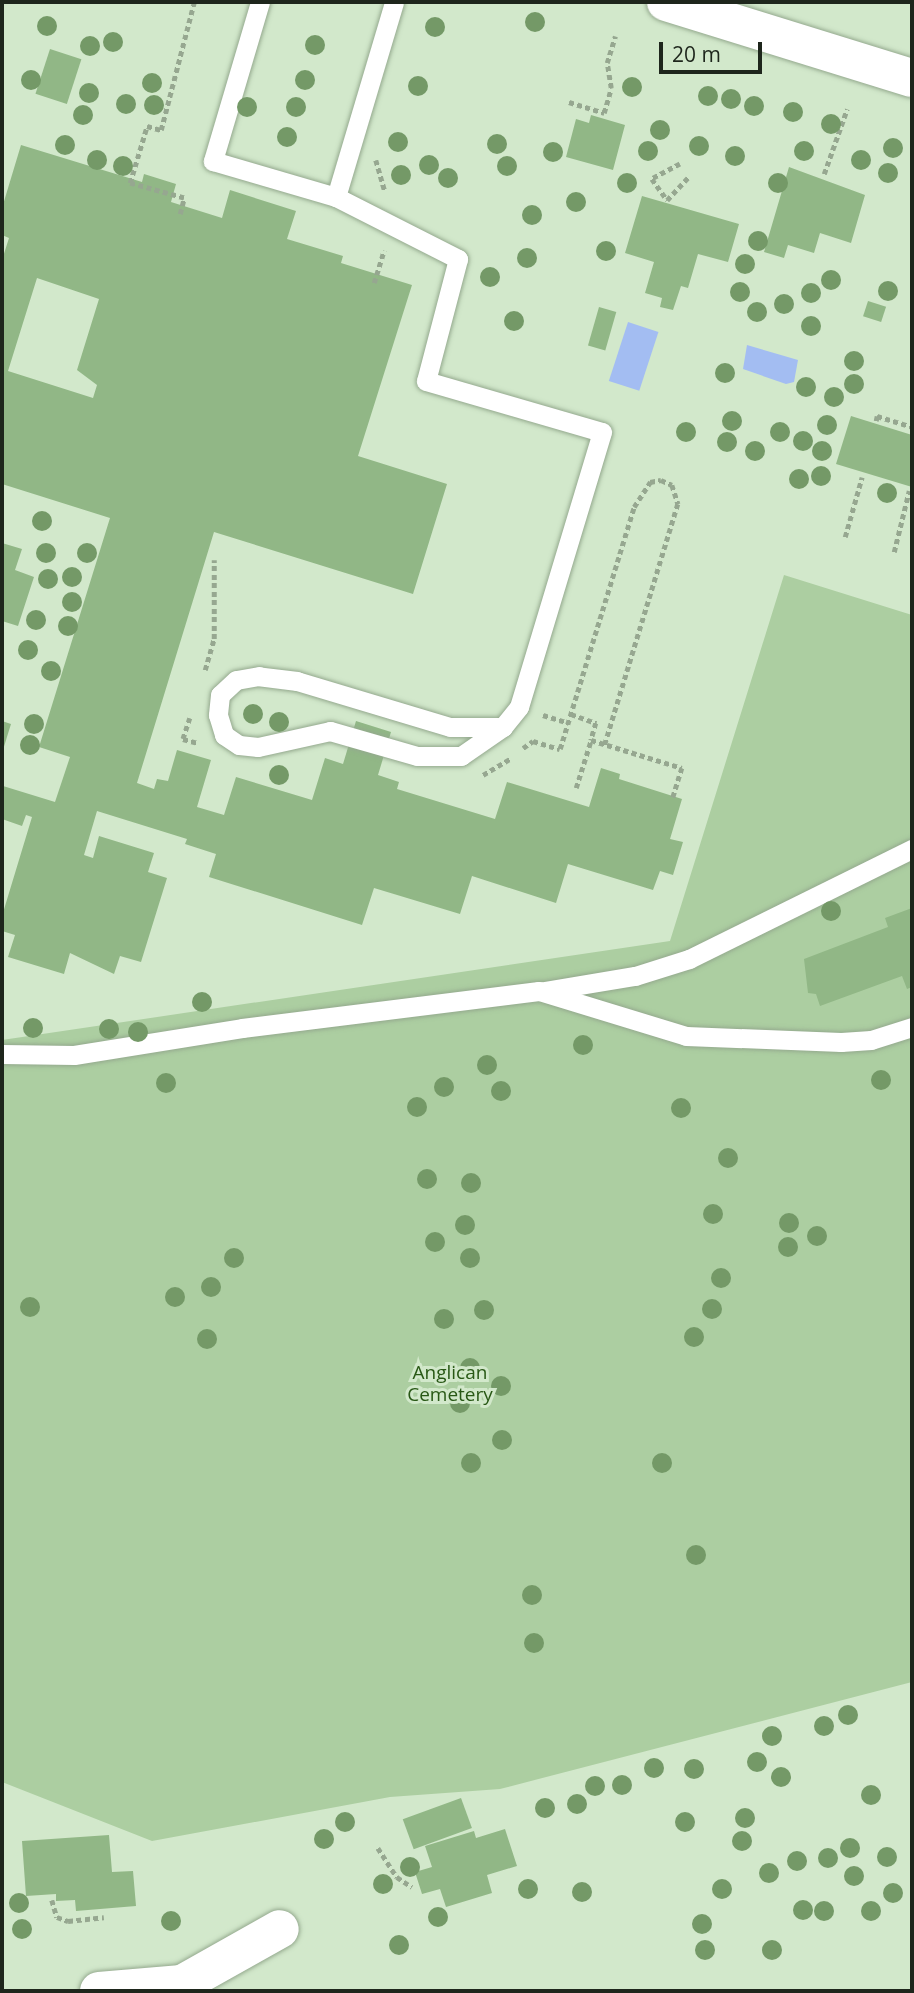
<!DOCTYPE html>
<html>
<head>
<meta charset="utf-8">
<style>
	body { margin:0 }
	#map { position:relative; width:914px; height:1993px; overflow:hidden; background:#d2e8cb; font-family:"Open Sans",sans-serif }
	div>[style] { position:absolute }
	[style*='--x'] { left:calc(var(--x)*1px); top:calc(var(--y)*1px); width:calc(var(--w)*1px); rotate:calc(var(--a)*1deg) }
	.green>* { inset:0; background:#accea1 }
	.water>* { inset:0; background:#a3bdf2; transform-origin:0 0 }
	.building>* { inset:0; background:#91b786; transform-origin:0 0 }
	.path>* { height:4.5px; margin-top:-2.25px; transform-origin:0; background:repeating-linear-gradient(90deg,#96a790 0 5px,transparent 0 8.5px) }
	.roads { filter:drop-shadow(0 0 2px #94a98e) drop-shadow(0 0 2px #94a98e) }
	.lane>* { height:19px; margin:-9.5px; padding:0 9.5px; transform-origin:9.5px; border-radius:9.5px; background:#fff }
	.street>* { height:38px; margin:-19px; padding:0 19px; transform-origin:19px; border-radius:19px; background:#fff }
	.secondary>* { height:38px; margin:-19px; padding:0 19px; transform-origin:19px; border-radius:19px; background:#fff }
	.trees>* { width:20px; height:20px; margin:-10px; border-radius:50%; background:#749967 }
	span { translate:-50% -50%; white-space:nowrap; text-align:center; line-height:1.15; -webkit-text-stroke:6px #d2e8cb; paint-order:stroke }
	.park-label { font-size:19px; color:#285815 }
	.frame { position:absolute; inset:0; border:4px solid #1e261c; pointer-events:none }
	.scale { position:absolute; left:659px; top:42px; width:103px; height:32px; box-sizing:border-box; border:4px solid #1e261c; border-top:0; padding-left:9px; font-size:21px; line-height:24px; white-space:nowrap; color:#1e261c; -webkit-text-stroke:5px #d2e8cb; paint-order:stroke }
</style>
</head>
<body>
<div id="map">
	<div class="green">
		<i style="clip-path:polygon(784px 575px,912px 615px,912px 1682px,500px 1789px,390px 1797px,152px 1841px,2px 1782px,2px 1040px,670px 941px)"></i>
	</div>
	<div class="water">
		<i style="left:628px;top:322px;width:32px;height:62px;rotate:18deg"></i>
		<i style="clip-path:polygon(747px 345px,798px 360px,794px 382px,786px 384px,743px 369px)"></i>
	</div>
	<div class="building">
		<i style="left:50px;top:49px;width:33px;height:47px;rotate:18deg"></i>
		<i style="clip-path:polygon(591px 115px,625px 125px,613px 170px,566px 157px,576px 119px,589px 123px)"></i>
		<i style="clip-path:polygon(evenodd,21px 145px,142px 182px,144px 174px,176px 184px,171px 202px,222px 218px,230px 190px,296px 211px,287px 239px,343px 256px,341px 263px,412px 285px,358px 456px,447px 484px,413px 594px,214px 532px,137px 783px,154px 789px,157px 779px,168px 781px,177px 750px,211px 760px,197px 807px,224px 815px,236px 777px,312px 800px,325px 758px,343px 764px,356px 721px,391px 732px,378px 775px,399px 782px,397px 789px,495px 819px,507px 782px,589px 807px,601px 768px,620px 774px,619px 779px,682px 799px,670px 839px,683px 842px,673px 875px,660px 871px,653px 890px,568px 864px,556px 903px,472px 876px,460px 914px,374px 888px,362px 925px,209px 877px,216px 854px,185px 844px,187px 839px,97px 811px,84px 855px,93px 858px,99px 836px,154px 853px,148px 872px,167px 878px,141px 962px,120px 956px,114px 974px,70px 953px,64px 974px,8px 957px,15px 935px,2px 931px,2px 916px,32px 817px,26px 815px,22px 826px,2px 819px,2px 790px,3px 786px,55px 802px,70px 757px,39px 747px,110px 518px,2px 484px,2px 260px,9px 238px,2px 235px,2px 208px,21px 145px,37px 278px,99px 299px,77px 370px,97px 385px,93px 398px,8px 371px,37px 278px)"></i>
		<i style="clip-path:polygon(789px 167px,865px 195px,851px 243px,820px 233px,814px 253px,788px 245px,784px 258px,764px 252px)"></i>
		<i style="clip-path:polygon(642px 196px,739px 224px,728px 262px,698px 254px,688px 288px,681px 286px,673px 310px,660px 307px,662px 298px,645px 293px,654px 262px,625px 253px)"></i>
		<i style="left:868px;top:301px;width:19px;height:16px;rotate:18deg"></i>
		<i style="left:599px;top:307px;width:18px;height:40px;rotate:16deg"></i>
		<i style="clip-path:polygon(851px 416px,912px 435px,912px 487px,836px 464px)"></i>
		<i style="clip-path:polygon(2px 543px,22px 549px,15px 570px,34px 577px,18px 626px,2px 621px)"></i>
		<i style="clip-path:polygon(2px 721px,11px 724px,2px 753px)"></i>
		<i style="clip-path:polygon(912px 908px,912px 987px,907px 989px,902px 976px,820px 1006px,816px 994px,808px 993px,804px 959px,888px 927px,885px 918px)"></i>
		<i style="left:461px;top:1798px;width:32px;height:62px;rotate:70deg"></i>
		<i style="clip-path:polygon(505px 1829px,517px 1866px,487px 1875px,492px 1893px,446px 1907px,440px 1889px,422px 1894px,415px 1872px,432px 1867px,425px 1846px,474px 1831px,476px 1838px)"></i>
		<i style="clip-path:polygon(109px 1835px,112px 1872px,133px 1871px,136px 1906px,76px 1911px,75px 1900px,56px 1901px,56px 1894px,26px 1896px,22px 1841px)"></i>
	</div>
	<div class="path">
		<i style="--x:569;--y:102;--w:37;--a:17"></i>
		<i style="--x:604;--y:113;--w:26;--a:-74"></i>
		<i style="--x:611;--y:88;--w:25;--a:-99"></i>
		<i style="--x:607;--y:63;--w:28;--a:-73"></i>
		<i style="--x:376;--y:160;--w:33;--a:74"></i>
		<i style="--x:680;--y:164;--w:32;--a:152"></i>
		<i style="--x:652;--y:179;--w:26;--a:54"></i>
		<i style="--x:667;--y:200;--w:33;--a:-47"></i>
		<i style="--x:824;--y:174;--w:69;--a:-70.5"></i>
		<i style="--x:180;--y:214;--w:16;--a:-76"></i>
		<i style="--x:184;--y:198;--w:56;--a:-164.5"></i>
		<i style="--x:130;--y:183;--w:59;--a:-73.4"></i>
		<i style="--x:147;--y:126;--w:15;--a:16"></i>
		<i style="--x:161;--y:130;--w:132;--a:-75.5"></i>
		<i style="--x:374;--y:283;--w:34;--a:-73"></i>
		<i style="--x:876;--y:421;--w:5;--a:-79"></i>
		<i style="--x:877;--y:416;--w:37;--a:17"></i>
		<i style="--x:845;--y:537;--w:62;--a:-74.2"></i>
		<i style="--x:894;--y:552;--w:63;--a:-76.2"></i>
		<i style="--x:205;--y:670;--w:32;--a:-74"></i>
		<i style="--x:214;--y:639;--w:79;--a:-90"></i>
		<i style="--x:571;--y:714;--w:27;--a:20"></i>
		<i style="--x:596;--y:723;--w:18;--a:106"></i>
		<i style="--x:591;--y:740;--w:95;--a:17.1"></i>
		<i style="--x:682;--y:768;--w:31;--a:107"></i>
		<i style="--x:543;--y:715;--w:27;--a:17"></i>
		<i style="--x:190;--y:718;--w:22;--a:108"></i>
		<i style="--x:183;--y:739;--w:16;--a:15"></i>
		<i style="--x:523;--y:748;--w:12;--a:-35"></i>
		<i style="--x:533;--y:741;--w:28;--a:17"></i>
		<i style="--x:560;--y:749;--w:253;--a:-73"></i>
		<i style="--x:634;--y:507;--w:30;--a:-57"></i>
		<i style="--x:650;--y:482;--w:11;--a:-10"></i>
		<i style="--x:661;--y:480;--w:12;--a:24"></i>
		<i style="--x:672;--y:485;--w:20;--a:72"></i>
		<i style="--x:678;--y:504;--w:252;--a:106.9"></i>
		<i style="--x:483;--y:775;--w:33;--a:-31"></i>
		<i style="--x:576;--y:788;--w:50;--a:-72.6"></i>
		<i style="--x:378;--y:1848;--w:35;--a:57"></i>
		<i style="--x:397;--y:1877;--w:18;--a:34"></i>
		<i style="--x:52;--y:1900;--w:18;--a:74"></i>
		<i style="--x:57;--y:1917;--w:12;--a:20"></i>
		<i style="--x:68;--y:1921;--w:36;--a:-6"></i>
	</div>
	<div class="roads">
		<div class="lane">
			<i style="--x:260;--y:2;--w:166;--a:106.5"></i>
			<i style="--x:213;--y:161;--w:128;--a:16.3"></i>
			<i style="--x:336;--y:197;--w:203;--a:-73.4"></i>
			<i style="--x:336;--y:197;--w:137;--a:26.9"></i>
			<i style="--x:458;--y:259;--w:126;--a:104.7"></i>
			<i style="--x:426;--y:381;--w:183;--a:16.2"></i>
			<i style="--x:602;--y:432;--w:287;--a:106.8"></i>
			<i style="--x:519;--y:707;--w:26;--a:129"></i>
			<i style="--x:503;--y:727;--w:53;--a:180"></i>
			<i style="--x:450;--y:727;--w:160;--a:-163.3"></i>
			<i style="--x:297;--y:681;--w:38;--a:-173"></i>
			<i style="--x:259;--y:676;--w:23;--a:170"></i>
			<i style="--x:236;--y:680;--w:22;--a:137"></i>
			<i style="--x:220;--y:695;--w:20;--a:96"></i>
			<i style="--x:218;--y:715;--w:21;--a:73"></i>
			<i style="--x:224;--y:735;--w:18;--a:34"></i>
			<i style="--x:239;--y:745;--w:19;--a:6"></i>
			<i style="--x:258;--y:747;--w:74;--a:-12.5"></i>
			<i style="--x:330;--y:731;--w:91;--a:16"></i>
			<i style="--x:417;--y:756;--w:44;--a:0"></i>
			<i style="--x:461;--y:756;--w:51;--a:-34.6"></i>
			<i style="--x:544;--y:991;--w:92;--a:-9.4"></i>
			<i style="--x:635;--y:976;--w:57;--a:-17.5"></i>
			<i style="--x:689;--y:959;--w:249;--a:-26.3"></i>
			<i style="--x:2;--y:1054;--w:72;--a:0.8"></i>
			<i style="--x:74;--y:1055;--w:170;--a:-9.1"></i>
			<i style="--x:242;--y:1028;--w:299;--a:-7.1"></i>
			<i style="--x:539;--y:991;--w:154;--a:17"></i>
			<i style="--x:686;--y:1036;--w:155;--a:2.2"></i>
			<i style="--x:841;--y:1042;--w:30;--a:-4"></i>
			<i style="--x:871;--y:1040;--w:43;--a:-17.6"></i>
		</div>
		<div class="street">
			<i style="--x:99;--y:1991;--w:83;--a:-4.8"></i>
			<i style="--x:182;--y:1984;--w:112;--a:-29.3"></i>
		</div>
		<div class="secondary">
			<i style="--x:666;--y:2;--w:257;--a:17.2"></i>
		</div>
	</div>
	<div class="trees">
		<i style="left:535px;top:22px"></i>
		<i style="left:47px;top:26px"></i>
		<i style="left:435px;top:27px"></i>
		<i style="left:113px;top:42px"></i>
		<i style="left:315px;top:45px"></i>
		<i style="left:90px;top:46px"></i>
		<i style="left:31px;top:80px"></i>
		<i style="left:305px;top:80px"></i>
		<i style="left:152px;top:83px"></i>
		<i style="left:418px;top:86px"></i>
		<i style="left:632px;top:87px"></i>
		<i style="left:89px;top:93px"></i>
		<i style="left:708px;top:96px"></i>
		<i style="left:731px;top:99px"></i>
		<i style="left:126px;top:104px"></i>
		<i style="left:154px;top:105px"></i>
		<i style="left:754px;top:106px"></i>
		<i style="left:247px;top:107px"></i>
		<i style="left:296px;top:107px"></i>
		<i style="left:793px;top:112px"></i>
		<i style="left:83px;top:115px"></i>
		<i style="left:831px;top:124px"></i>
		<i style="left:660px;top:130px"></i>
		<i style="left:287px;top:137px"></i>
		<i style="left:398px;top:142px"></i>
		<i style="left:497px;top:144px"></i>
		<i style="left:65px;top:145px"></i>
		<i style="left:699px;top:146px"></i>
		<i style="left:893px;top:148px"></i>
		<i style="left:648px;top:151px"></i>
		<i style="left:804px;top:151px"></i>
		<i style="left:553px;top:152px"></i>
		<i style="left:735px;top:156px"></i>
		<i style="left:97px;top:160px"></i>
		<i style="left:861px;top:160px"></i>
		<i style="left:429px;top:165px"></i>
		<i style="left:123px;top:166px"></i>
		<i style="left:507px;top:166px"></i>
		<i style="left:888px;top:173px"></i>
		<i style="left:401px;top:175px"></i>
		<i style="left:448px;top:178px"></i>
		<i style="left:627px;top:183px"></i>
		<i style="left:778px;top:183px"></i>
		<i style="left:576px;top:202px"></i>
		<i style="left:532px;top:215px"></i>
		<i style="left:758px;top:241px"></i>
		<i style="left:606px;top:251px"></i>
		<i style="left:527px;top:258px"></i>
		<i style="left:745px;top:264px"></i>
		<i style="left:490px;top:277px"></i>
		<i style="left:831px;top:280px"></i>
		<i style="left:888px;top:291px"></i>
		<i style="left:740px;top:292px"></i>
		<i style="left:811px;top:293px"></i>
		<i style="left:784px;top:304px"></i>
		<i style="left:757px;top:312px"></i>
		<i style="left:514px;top:321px"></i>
		<i style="left:811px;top:326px"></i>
		<i style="left:854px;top:361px"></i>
		<i style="left:725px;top:373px"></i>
		<i style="left:854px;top:384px"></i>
		<i style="left:806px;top:387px"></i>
		<i style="left:834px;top:397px"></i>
		<i style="left:732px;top:421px"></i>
		<i style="left:827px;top:425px"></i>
		<i style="left:686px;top:432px"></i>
		<i style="left:780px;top:432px"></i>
		<i style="left:803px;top:441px"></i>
		<i style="left:727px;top:442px"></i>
		<i style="left:755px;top:451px"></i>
		<i style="left:822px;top:451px"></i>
		<i style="left:821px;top:476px"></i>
		<i style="left:799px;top:479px"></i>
		<i style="left:887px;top:493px"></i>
		<i style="left:42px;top:521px"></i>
		<i style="left:46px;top:553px"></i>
		<i style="left:87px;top:553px"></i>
		<i style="left:72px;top:577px"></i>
		<i style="left:48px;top:579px"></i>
		<i style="left:72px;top:602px"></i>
		<i style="left:36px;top:620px"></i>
		<i style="left:68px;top:626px"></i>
		<i style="left:28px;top:650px"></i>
		<i style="left:51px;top:671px"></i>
		<i style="left:253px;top:714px"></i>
		<i style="left:279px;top:722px"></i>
		<i style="left:34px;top:724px"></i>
		<i style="left:30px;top:745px"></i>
		<i style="left:279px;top:775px"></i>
		<i style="left:831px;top:911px"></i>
		<i style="left:202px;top:1002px"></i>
		<i style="left:33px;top:1028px"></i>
		<i style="left:109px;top:1029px"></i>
		<i style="left:138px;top:1032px"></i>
		<i style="left:583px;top:1045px"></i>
		<i style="left:487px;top:1065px"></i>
		<i style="left:881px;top:1080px"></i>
		<i style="left:166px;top:1083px"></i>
		<i style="left:444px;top:1087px"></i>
		<i style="left:501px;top:1091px"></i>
		<i style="left:417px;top:1107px"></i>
		<i style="left:681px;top:1108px"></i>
		<i style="left:728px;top:1158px"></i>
		<i style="left:427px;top:1179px"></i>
		<i style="left:471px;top:1183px"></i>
		<i style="left:713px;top:1214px"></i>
		<i style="left:789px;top:1223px"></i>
		<i style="left:465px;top:1225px"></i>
		<i style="left:817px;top:1236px"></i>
		<i style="left:435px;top:1242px"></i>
		<i style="left:788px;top:1247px"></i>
		<i style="left:234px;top:1258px"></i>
		<i style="left:470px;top:1258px"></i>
		<i style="left:721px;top:1278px"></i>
		<i style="left:211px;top:1287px"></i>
		<i style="left:175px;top:1297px"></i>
		<i style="left:30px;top:1307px"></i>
		<i style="left:712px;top:1309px"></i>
		<i style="left:484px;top:1310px"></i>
		<i style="left:444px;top:1319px"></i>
		<i style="left:694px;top:1337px"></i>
		<i style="left:207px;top:1339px"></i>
		<i style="left:470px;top:1368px"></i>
		<i style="left:501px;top:1386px"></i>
		<i style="left:460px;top:1403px"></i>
		<i style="left:502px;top:1440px"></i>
		<i style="left:471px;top:1463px"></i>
		<i style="left:662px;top:1463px"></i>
		<i style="left:696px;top:1555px"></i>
		<i style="left:532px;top:1595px"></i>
		<i style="left:534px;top:1643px"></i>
		<i style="left:848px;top:1715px"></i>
		<i style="left:824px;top:1726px"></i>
		<i style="left:772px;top:1736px"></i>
		<i style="left:757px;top:1762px"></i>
		<i style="left:654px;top:1768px"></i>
		<i style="left:694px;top:1769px"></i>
		<i style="left:781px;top:1777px"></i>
		<i style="left:622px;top:1785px"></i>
		<i style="left:595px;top:1786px"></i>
		<i style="left:871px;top:1795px"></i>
		<i style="left:577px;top:1804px"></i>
		<i style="left:545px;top:1808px"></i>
		<i style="left:745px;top:1818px"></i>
		<i style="left:345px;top:1822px"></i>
		<i style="left:685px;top:1822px"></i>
		<i style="left:324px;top:1839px"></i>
		<i style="left:742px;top:1841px"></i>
		<i style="left:850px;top:1848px"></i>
		<i style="left:887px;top:1857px"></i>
		<i style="left:828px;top:1858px"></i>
		<i style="left:797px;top:1861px"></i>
		<i style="left:410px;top:1867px"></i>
		<i style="left:769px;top:1873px"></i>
		<i style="left:854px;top:1876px"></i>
		<i style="left:383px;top:1884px"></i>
		<i style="left:528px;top:1889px"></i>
		<i style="left:722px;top:1889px"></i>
		<i style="left:582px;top:1892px"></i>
		<i style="left:893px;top:1893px"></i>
		<i style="left:19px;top:1903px"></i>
		<i style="left:803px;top:1910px"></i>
		<i style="left:824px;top:1911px"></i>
		<i style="left:871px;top:1911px"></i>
		<i style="left:438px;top:1917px"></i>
		<i style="left:171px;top:1921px"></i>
		<i style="left:702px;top:1924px"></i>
		<i style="left:22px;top:1929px"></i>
		<i style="left:399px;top:1945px"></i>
		<i style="left:705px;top:1950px"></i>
		<i style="left:772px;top:1950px"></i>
	</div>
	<div class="park-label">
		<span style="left:450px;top:1384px">Anglican<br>Cemetery</span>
	</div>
	<div class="frame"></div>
	<div class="scale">20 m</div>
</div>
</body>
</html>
